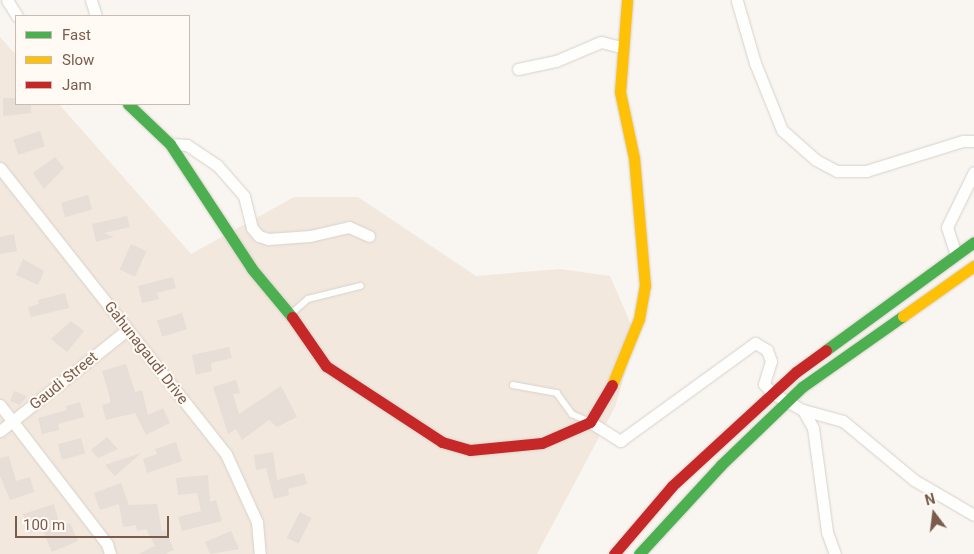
<!DOCTYPE html>
<html>
<head>
<meta charset="utf-8">
<style>
	body { margin:0 }
	#map { position:relative; width:974px; height:554px; overflow:hidden; background:#f9f5f0; font-family:Roboto,sans-serif }
	div>[style] { position:absolute }
	[style*='--x'] { left:calc(var(--x)*1px); top:calc(var(--y)*1px); width:calc(var(--w)*1px); rotate:calc(var(--a)*1deg) }
	.residential>* { inset:0; background:#f2e8de }
	.building>* { inset:0; background:#e6ded7; transform-origin:0 0 }
	.roads { filter:drop-shadow(0 0 1px #d7d1cb) drop-shadow(0 0 1px #d7d1cb) }
	.lane>* { height:5.5px; margin:-2.75px; padding:0 2.75px; transform-origin:2.75px; border-radius:2.75px; background:#fefefd }
	.street>* { height:11px; margin:-5.5px; padding:0 5.5px; transform-origin:5.5px; border-radius:5.5px; background:#fefefd }
	.fast>* { height:11px; margin:-5.5px; padding:0 5.5px; transform-origin:5.5px; border-radius:5.5px; background:#4caf50 }
	.slow>* { height:11px; margin:-5.5px; padding:0 5.5px; transform-origin:5.5px; border-radius:5.5px; background:#ffc107 }
	.jam>* { height:11px; margin:-5.5px; padding:0 5.5px; transform-origin:5.5px; border-radius:5.5px; background:#c62828 }
	span { translate:-50% -50%; white-space:nowrap; text-align:center; line-height:1.15; -webkit-text-stroke:4px #fffaf3; paint-order:stroke }
	.street-label { font-size:15px; color:#7a5c4d }
	.legend { position:absolute; left:15px; top:15px; width:175px; height:90px; box-sizing:border-box; background:#fffaf3; border:1px solid #cabbb1; margin:0; padding:6px 9px; list-style:none; font-size:15px; color:#7a5c4d }
	.legend li { display:flex; align-items:center; gap:10px; height:25px }
	.legend b { width:25px; border:1px solid #cabbb1 }
	.north { position:absolute; left:909px; top:489px; width:50px; height:50px; -webkit-text-stroke:4px #fffaf3; paint-order:stroke; rotate:345deg; font-size:14px; font-weight:700; line-height:20px; text-align:center; color:#7a5c4d }
	.north::after { content:''; display:block; margin:auto; width:18px; height:22px; background:#7a5c4d; clip-path:polygon(50% 0,100% 100%,50% 72%,0 100%) }
	.scale { position:absolute; left:15px; top:516px; width:154px; height:22px; box-sizing:border-box; border:2px solid #7a5c4d; border-top:0; padding-left:6px; font-size:15px; line-height:18px; white-space:nowrap; color:#7a5c4d; -webkit-text-stroke:4px #fffaf3; paint-order:stroke }
</style>
</head>
<body>
<div id="map">
	<div class="residential">
		<i style="clip-path:polygon(0 37px,16px 55px,16px 104px,59px 104px,191px 254px,294px 197px,358px 197px,476px 276px,560px 269px,610px 276px,636px 336px,615px 407px,537px 554px,0 554px)"></i>
	</div>
	<div class="building">
		<i style="clip-path:polygon(3px 98px,16px 98px,16px 104px,31px 104px,31px 113px,3px 116px)"></i>
		<i style="left:40px;top:131px;width:16px;height:28px;rotate:72deg"></i>
		<i style="clip-path:polygon(55px 157px,64px 168px,44px 189px,33px 173px)"></i>
		<i style="left:88px;top:195px;width:15px;height:28px;rotate:74deg"></i>
		<i style="clip-path:polygon(127px 216px,130px 227px,104px 233px,114px 237px,96px 242px,92px 224px)"></i>
		<i style="clip-path:polygon(14px 234px,17px 251px,0 254px,0 237px)"></i>
		<i style="left:131px;top:244px;width:17px;height:28px;rotate:24deg"></i>
		<i style="clip-path:polygon(23px 259px,44px 271px,38px 285px,16px 275px)"></i>
		<i style="clip-path:polygon(173px 277px,176px 288px,157px 293px,159px 299px,142px 303px,138px 286px)"></i>
		<i style="clip-path:polygon(65px 293px,69px 308px,31px 317px,28px 307px,39px 304px,38px 300px)"></i>
		<i style="left:182px;top:313px;width:17px;height:26px;rotate:73deg"></i>
		<i style="clip-path:polygon(71px 321px,84px 331px,67px 352px,51px 339px)"></i>
		<i style="clip-path:polygon(229px 347px,232px 358px,211px 363px,212px 371px,196px 375px,192px 355px)"></i>
		<i style="clip-path:polygon(126px 364px,135px 392px,142px 390px,148px 415px,163px 408px,170px 423px,146px 435px,135px 413px,106px 420px,102px 405px,110px 403px,110px 398px,102px 371px)"></i>
		<i style="clip-path:polygon(236px 380px,240px 393px,233px 394px,239px 414px,281px 386px,297px 417px,277px 427px,269px 420px,242px 440px,236px 429px,228px 434px,213px 387px)"></i>
		<i style="clip-path:polygon(14px 391px,27px 396px,20px 405px,10px 401px)"></i>
		<i style="clip-path:polygon(80px 402px,84px 417px,58px 424px,59px 430px,42px 434px,38px 418px,67px 410px,66px 406px)"></i>
		<i style="clip-path:polygon(107px 437px,118px 449px,98px 458px,91px 450px)"></i>
		<i style="left:81px;top:438px;width:16px;height:24px;rotate:75deg"></i>
		<i style="clip-path:polygon(176px 442px,182px 461px,147px 473px,143px 459px,157px 454px,155px 449px)"></i>
		<i style="clip-path:polygon(273px 452px,277px 480px,304px 473px,307px 484px,288px 489px,289px 495px,274px 499px,266px 468px,256px 470px,254px 455px)"></i>
		<i style="clip-path:polygon(141px 453px,115px 476px,105px 465px)"></i>
		<i style="clip-path:polygon(9px 456px,16px 481px,30px 477px,34px 492px,10px 500px,0 476px,0 458px)"></i>
		<i style="clip-path:polygon(208px 475px,210px 502px,216px 500px,222px 521px,182px 531px,178px 517px,201px 511px,197px 493px,178px 495px,176px 478px)"></i>
		<i style="clip-path:polygon(121px 483px,129px 505px,157px 504px,162px 532px,165px 530px,174px 550px,165px 554px,138px 554px,155px 546px,146px 529px,137px 531px,136px 525px,123px 527px,119px 504px,100px 510px,94px 493px)"></i>
		<i style="clip-path:polygon(54px 504px,60px 527px,70px 523px,78px 541px,52px 552px,42px 529px,29px 533px,23px 514px)"></i>
		<i style="left:300px;top:512px;width:13px;height:29px;rotate:27deg"></i>
		<i style="clip-path:polygon(231px 531px,239px 549px,210px 554px,205px 542px)"></i>
	</div>
	<div class="roads">
		<div class="lane">
			<i style="--x:292;--y:313;--w:21;--a:-41"></i>
			<i style="--x:308;--y:299;--w:54;--a:-14"></i>
			<i style="--x:513;--y:385;--w:45;--a:10.3"></i>
			<i style="--x:557;--y:393;--w:26;--a:54"></i>
			<i style="--x:572;--y:414;--w:17;--a:24"></i>
		</div>
		<div class="street">
			<i style="--x:7;--y:0;--w:19;--a:58"></i>
			<i style="--x:91;--y:0;--w:17;--a:73"></i>
			<i style="--x:737;--y:1;--w:65;--a:73.8"></i>
			<i style="--x:755;--y:63;--w:72;--a:68.1"></i>
			<i style="--x:782;--y:130;--w:45;--a:41.4"></i>
			<i style="--x:816;--y:160;--w:24;--a:28"></i>
			<i style="--x:837;--y:171;--w:29;--a:0"></i>
			<i style="--x:866;--y:171;--w:102;--a:-17.2"></i>
			<i style="--x:963;--y:141;--w:11;--a:0"></i>
			<i style="--x:518;--y:69;--w:39;--a:-12"></i>
			<i style="--x:556;--y:61;--w:49;--a:-22.9"></i>
			<i style="--x:601;--y:42;--w:21;--a:14"></i>
			<i style="--x:170;--y:144;--w:17;--a:3"></i>
			<i style="--x:187;--y:145;--w:36;--a:34"></i>
			<i style="--x:217;--y:165;--w:41;--a:48.9"></i>
			<i style="--x:244;--y:196;--w:33;--a:76"></i>
			<i style="--x:252;--y:228;--w:11;--a:49"></i>
			<i style="--x:259;--y:236;--w:9;--a:18"></i>
			<i style="--x:268;--y:239;--w:42;--a:-4.1"></i>
			<i style="--x:310;--y:236;--w:40;--a:-13"></i>
			<i style="--x:349;--y:227;--w:22;--a:24"></i>
			<i style="--x:0;--y:168;--w:365;--a:51.7"></i>
			<i style="--x:226;--y:454;--w:75;--a:65.5"></i>
			<i style="--x:257;--y:522;--w:32;--a:85"></i>
			<i style="--x:956;--y:255;--w:29;--a:-108"></i>
			<i style="--x:947;--y:227;--w:61;--a:-63.9"></i>
			<i style="--x:0;--y:405;--w:175;--a:52.4"></i>
			<i style="--x:107;--y:544;--w:10;--a:73"></i>
			<i style="--x:803;--y:410;--w:41;--a:15.4"></i>
			<i style="--x:843;--y:421;--w:92;--a:39.7"></i>
			<i style="--x:914;--y:480;--w:69;--a:30.3"></i>
			<i style="--x:590;--y:422;--w:36;--a:32"></i>
			<i style="--x:620;--y:441;--w:167;--a:-36"></i>
			<i style="--x:755;--y:343;--w:14;--a:30"></i>
			<i style="--x:767;--y:350;--w:12;--a:70"></i>
			<i style="--x:771;--y:361;--w:24;--a:107"></i>
			<i style="--x:764;--y:384;--w:12;--a:48"></i>
			<i style="--x:772;--y:393;--w:35;--a:29"></i>
			<i style="--x:803;--y:410;--w:21;--a:61"></i>
			<i style="--x:813;--y:428;--w:105;--a:82.3"></i>
			<i style="--x:827;--y:532;--w:23;--a:70"></i>
			<i style="--x:0;--y:431;--w:162;--a:-38.5"></i>
		</div>
		<div class="fast">
			<i style="--x:128;--y:104;--w:58;--a:43.6"></i>
			<i style="--x:170;--y:144;--w:149;--a:56.7"></i>
			<i style="--x:252;--y:269;--w:62;--a:50.2"></i>
			<i style="--x:826;--y:350;--w:183;--a:-36.1"></i>
			<i style="--x:639;--y:554;--w:121;--a:-47.3"></i>
			<i style="--x:721;--y:465;--w:112;--a:-43.9"></i>
			<i style="--x:802;--y:387;--w:123;--a:-35.1"></i>
		</div>
		<div class="slow">
			<i style="--x:903;--y:316;--w:87;--a:-35.2"></i>
			<i style="--x:612;--y:385;--w:71;--a:-67.8"></i>
			<i style="--x:639;--y:319;--w:34;--a:-80"></i>
			<i style="--x:645;--y:286;--w:128;--a:-94.9"></i>
			<i style="--x:634;--y:158;--w:67;--a:-102"></i>
			<i style="--x:620;--y:92;--w:92;--a:-85.6"></i>
		</div>
		<div class="jam">
			<i style="--x:292;--y:317;--w:60;--a:55.2"></i>
			<i style="--x:326;--y:366;--w:139;--a:33.2"></i>
			<i style="--x:442;--y:442;--w:29;--a:16"></i>
			<i style="--x:470;--y:450;--w:72;--a:-5.6"></i>
			<i style="--x:542;--y:443;--w:52;--a:-23.6"></i>
			<i style="--x:590;--y:422;--w:43;--a:-59.3"></i>
			<i style="--x:614;--y:554;--w:89;--a:-49.5"></i>
			<i style="--x:672;--y:486;--w:168;--a:-42.6"></i>
			<i style="--x:796;--y:372;--w:37;--a:-36"></i>
		</div>
	</div>
	<div class="street-label">
		<span style="left:146px;top:353px;rotate:52deg">Gahunagaudi Drive</span>
		<span style="left:64px;top:381px;rotate:-39deg">Gaudi Street</span>
	</div>
	<ul class="legend">
	<li><b style="height:6px;background:#4caf50"></b>Fast</li>
	<li><b style="height:6px;background:#ffc107"></b>Slow</li>
	<li><b style="height:6px;background:#c62828"></b>Jam</li>
	</ul>
	<div class="north">N</div>
	<div class="scale">100 m</div>
</div>
</body>
</html>
